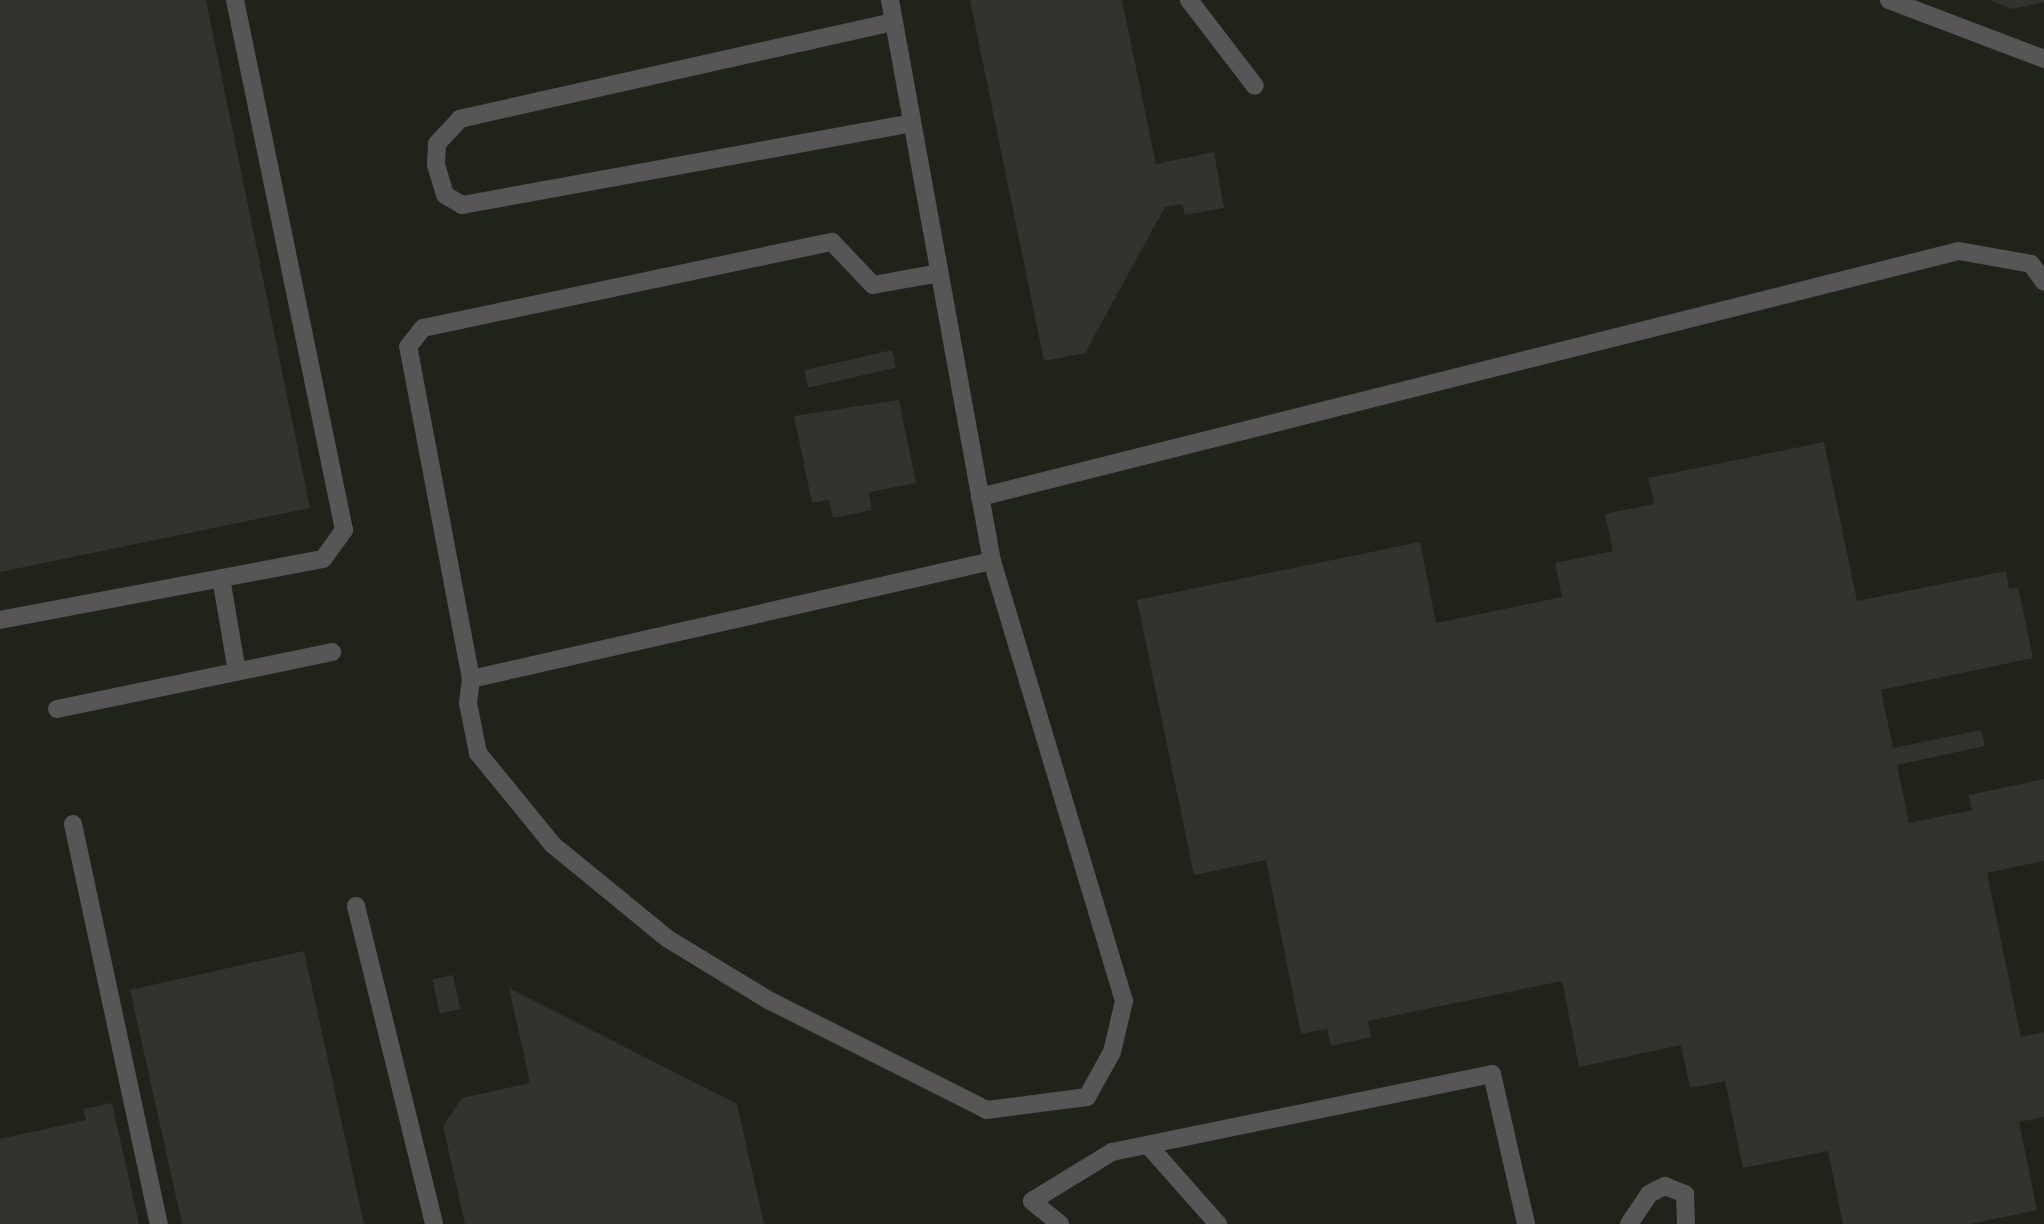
<!DOCTYPE html>
<html>
<head>
<meta charset="utf-8">
<style>
	body { margin:0 }
	#map { position:relative; width:2044px; height:1224px; overflow:hidden; background:#1b1d19; font-family:Roboto,sans-serif }
	div>[style] { position:absolute }
	[style*='--x'] { left:calc(var(--x)*1px); top:calc(var(--y)*1px); width:calc(var(--w)*1px); rotate:calc(var(--a)*1deg) }
	.built>* { inset:0; background:#1f2319; transform-origin:0 0 }
	.building>* { inset:0; background:#31332e; transform-origin:0 0 }
	.lane>* { height:18px; margin:-9px; padding:0 9px; transform-origin:9px; border-radius:9px; background:#575556 }
	span { translate:-50% -50%; white-space:nowrap; text-align:center; line-height:1.15; -webkit-text-stroke:10px #070706; paint-order:stroke }
</style>
</head>
<body>
<div id="map">
	<div class="built">
		<i style="left:0;top:0;width:2044px;height:1224px"></i>
	</div>
	<div class="building">
		<i style="clip-path:polygon(0 0,206px 0,310px 508px,0 572px)"></i>
		<i style="clip-path:polygon(970px 0,1122px 0,1156px 164px,1214px 152px,1224px 208px,1185px 215px,1182px 204px,1165px 207px,1085px 353px,1044px 361px)"></i>
		<i style="clip-path:polygon(1989px 0,2044px 0,2044px 2px,2012px 9px)"></i>
		<i style="left:892px;top:350px;width:18px;height:90px;rotate:77deg"></i>
		<i style="clip-path:polygon(899px 400px,916px 483px,869px 492px,872px 510px,833px 518px,829px 500px,812px 503px,794px 416px)"></i>
		<i style="clip-path:polygon(1824px 442px,1857px 601px,2006px 571px,2009px 589px,2018px 587px,2033px 658px,1881px 690px,1893px 748px,1981px 730px,1985px 746px,1897px 765px,1909px 823px,1972px 810px,1969px 795px,2044px 779px,2044px 861px,1987px 873px,2021px 1037px,2044px 1032px,2044px 1117px,2019px 1122px,2037px 1210px,1970px 1224px,1843px 1224px,1828px 1151px,1743px 1168px,1725px 1081px,1690px 1088px,1681px 1045px,1579px 1067px,1562px 981px,1368px 1021px,1371px 1037px,1331px 1046px,1327px 1029px,1301px 1034px,1266px 860px,1194px 875px,1137px 600px,1420px 542px,1436px 623px,1562px 597px,1555px 563px,1613px 551px,1605px 514px,1654px 504px,1648px 478px)"></i>
		<i style="clip-path:polygon(304px 951px,364px 1224px,182px 1224px,130px 990px)"></i>
		<i style="left:453px;top:975px;width:35px;height:21px;rotate:78deg"></i>
		<i style="clip-path:polygon(509px 988px,737px 1104px,764px 1224px,465px 1224px,443px 1126px,462px 1098px,530px 1083px)"></i>
		<i style="clip-path:polygon(112px 1103px,139px 1224px,0 1224px,0 1139px,86px 1120px,83px 1109px)"></i>
	</div>
	<div class="lane">
		<i style="--x:890;--y:0;--w:570;--a:79.7"></i>
		<i style="--x:992;--y:561;--w:459;--a:73.3"></i>
		<i style="--x:1124;--y:1001;--w:52;--a:103.2"></i>
		<i style="--x:1112;--y:1052;--w:51;--a:119.1"></i>
		<i style="--x:1087;--y:1097;--w:101;--a:172.6"></i>
		<i style="--x:987;--y:1110;--w:243;--a:-153.3"></i>
		<i style="--x:770;--y:1001;--w:119;--a:-148.7"></i>
		<i style="--x:668;--y:939;--w:149;--a:-140.7"></i>
		<i style="--x:553;--y:845;--w:119;--a:-129.2"></i>
		<i style="--x:478;--y:753;--w:51;--a:-101.3"></i>
		<i style="--x:468;--y:703;--w:24;--a:-83"></i>
		<i style="--x:471;--y:679;--w:534;--a:-12.76"></i>
		<i style="--x:1189;--y:0;--w:108;--a:52.5"></i>
		<i style="--x:1889;--y:0;--w:166;--a:20.8"></i>
		<i style="--x:893;--y:22;--w:444;--a:167.4"></i>
		<i style="--x:460;--y:119;--w:34;--a:133"></i>
		<i style="--x:437;--y:144;--w:21;--a:93"></i>
		<i style="--x:436;--y:165;--w:31;--a:73"></i>
		<i style="--x:445;--y:195;--w:20;--a:30"></i>
		<i style="--x:462;--y:205;--w:456;--a:-10.3"></i>
		<i style="--x:980;--y:497;--w:1009;--a:-14.11"></i>
		<i style="--x:1959;--y:251;--w:73;--a:10.2"></i>
		<i style="--x:2031;--y:264;--w:22;--a:54"></i>
		<i style="--x:221;--y:578;--w:95;--a:80.3"></i>
		<i style="--x:0;--y:620;--w:329;--a:-10.7"></i>
		<i style="--x:323;--y:559;--w:36;--a:-54"></i>
		<i style="--x:344;--y:530;--w:541;--a:-101.62"></i>
		<i style="--x:471;--y:679;--w:338;--a:-100.7"></i>
		<i style="--x:408;--y:347;--w:24;--a:-52"></i>
		<i style="--x:423;--y:328;--w:418;--a:-11.9"></i>
		<i style="--x:832;--y:242;--w:59;--a:46.4"></i>
		<i style="--x:873;--y:285;--w:67;--a:-10.3"></i>
		<i style="--x:57;--y:709;--w:281;--a:-11.7"></i>
		<i style="--x:73;--y:824;--w:409;--a:77.9"></i>
		<i style="--x:356;--y:906;--w:327;--a:76.2"></i>
		<i style="--x:1148;--y:1145;--w:106;--a:48.5"></i>
		<i style="--x:1060;--y:1224;--w:36;--a:-141"></i>
		<i style="--x:1032;--y:1201;--w:94;--a:-31.5"></i>
		<i style="--x:1112;--y:1152;--w:388;--a:-11.6"></i>
		<i style="--x:1492;--y:1074;--w:154;--a:77.2"></i>
		<i style="--x:1629;--y:1224;--w:36;--a:-56"></i>
		<i style="--x:1649;--y:1194;--w:18;--a:-27"></i>
		<i style="--x:1665;--y:1186;--w:22;--a:22"></i>
		<i style="--x:1685;--y:1194;--w:30;--a:88"></i>
	</div>
</div>
</body>
</html>
